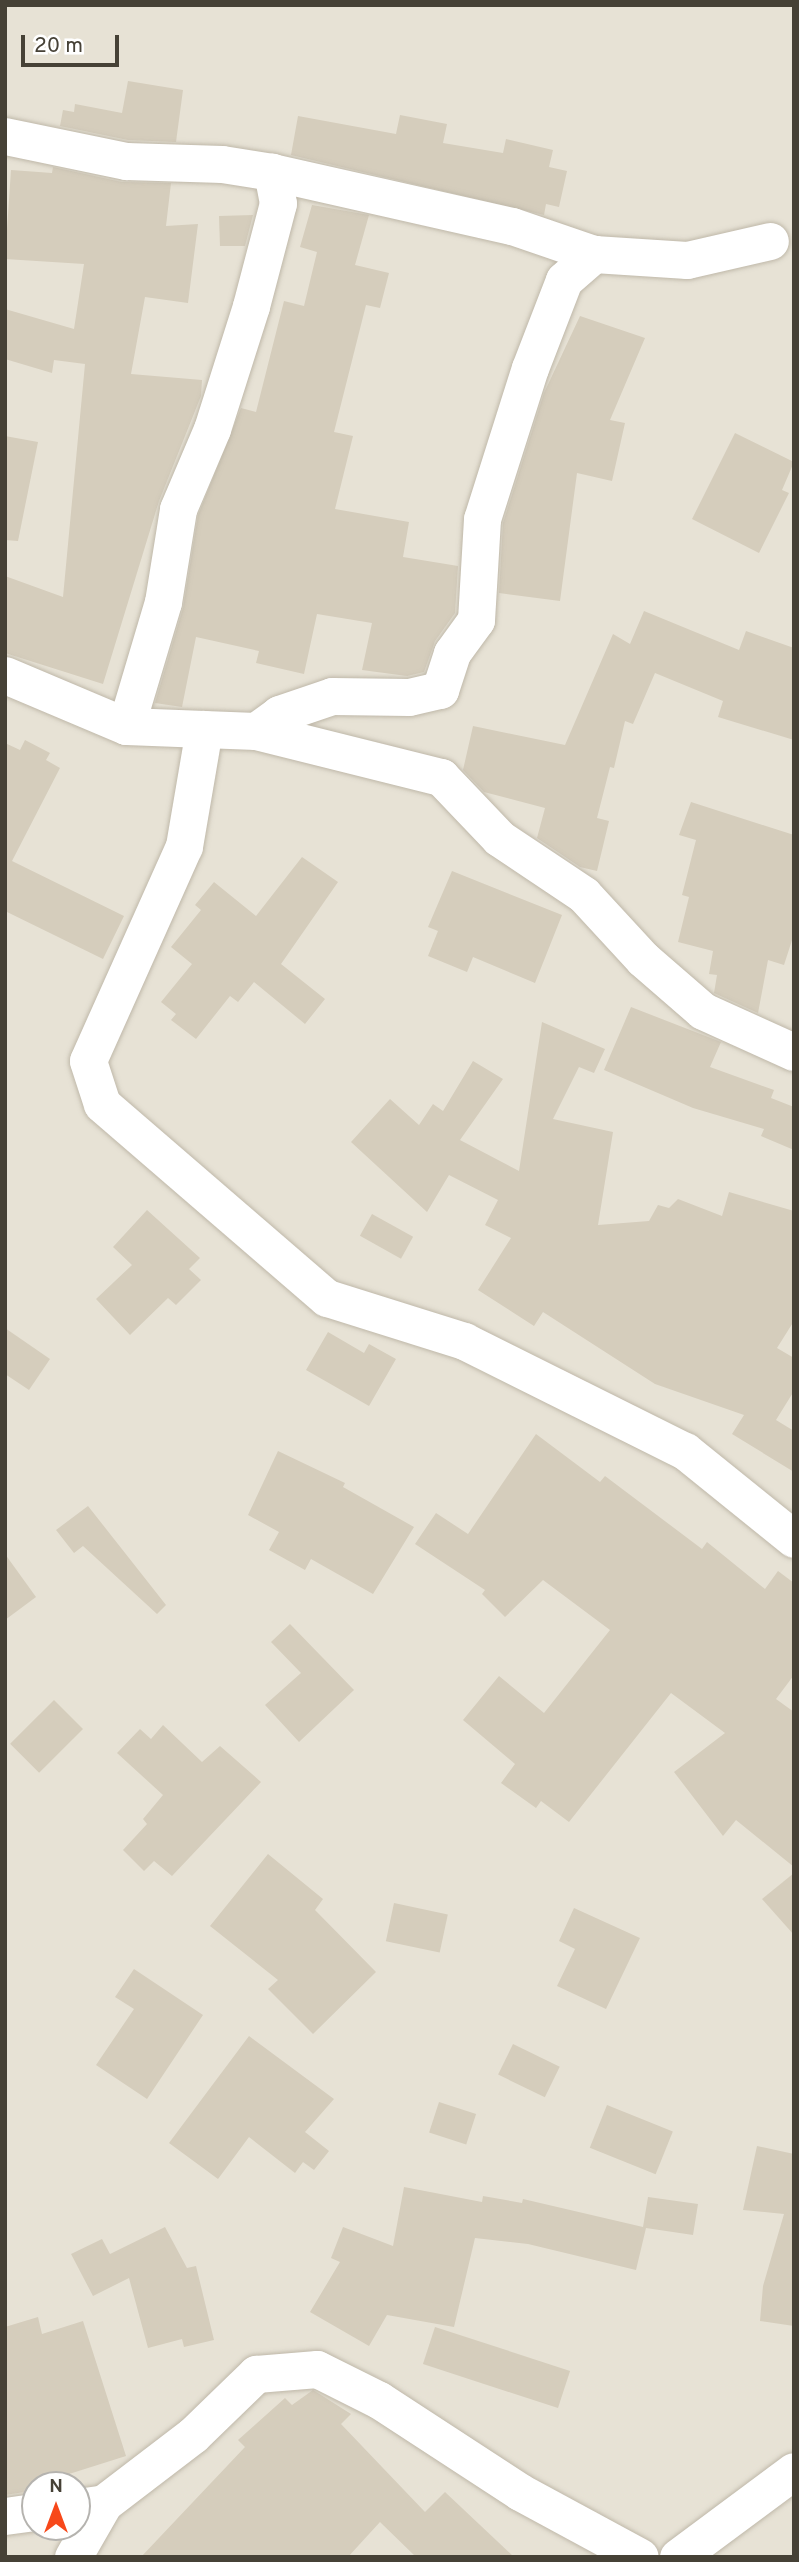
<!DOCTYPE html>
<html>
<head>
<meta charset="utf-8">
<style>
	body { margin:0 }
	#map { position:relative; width:799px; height:2562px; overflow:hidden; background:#f3f0e7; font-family:Overpass,sans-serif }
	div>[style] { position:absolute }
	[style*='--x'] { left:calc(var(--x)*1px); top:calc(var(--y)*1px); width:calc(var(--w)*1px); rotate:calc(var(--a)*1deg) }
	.residential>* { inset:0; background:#e7e2d5 }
	.building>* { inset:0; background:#d5cdbc; transform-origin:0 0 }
	.roads { filter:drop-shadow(0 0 2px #bfb8a9) drop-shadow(0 0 2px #bfb8a9) }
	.minor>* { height:37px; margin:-18.5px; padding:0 18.5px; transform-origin:18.5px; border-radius:18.5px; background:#fff }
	span { translate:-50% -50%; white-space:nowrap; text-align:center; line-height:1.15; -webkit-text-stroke:5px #fff; paint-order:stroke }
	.frame { position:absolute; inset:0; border:7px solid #464136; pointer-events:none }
	.north { position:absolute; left:21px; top:2471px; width:70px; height:70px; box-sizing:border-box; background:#fff; border:2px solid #b5b3af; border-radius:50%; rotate:0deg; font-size:19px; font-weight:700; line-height:28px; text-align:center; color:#464136 }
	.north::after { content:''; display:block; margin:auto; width:24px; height:32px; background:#f7481a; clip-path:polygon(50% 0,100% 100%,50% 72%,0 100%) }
	.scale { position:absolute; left:21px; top:35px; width:98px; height:32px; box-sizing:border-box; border:4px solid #464136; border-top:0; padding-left:9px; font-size:21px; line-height:24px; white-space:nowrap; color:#464136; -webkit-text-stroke:5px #fff; paint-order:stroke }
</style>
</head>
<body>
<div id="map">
	<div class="residential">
		<i style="clip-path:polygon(evenodd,5px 5px,794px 5px,794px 2557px,5px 2557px,5px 5px,35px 2485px,77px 2485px,77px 2527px,35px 2527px,35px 2485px)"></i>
	</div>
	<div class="building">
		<i style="clip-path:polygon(128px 81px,183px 90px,176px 142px,128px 140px,60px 126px,63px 110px,74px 112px,75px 104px,122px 113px)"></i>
		<i style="clip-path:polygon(400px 115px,447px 124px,443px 143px,503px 153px,506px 139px,553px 150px,549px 167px,567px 171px,559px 207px,546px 204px,544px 215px,291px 155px,298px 116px,396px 134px)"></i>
		<i style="clip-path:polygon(53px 167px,122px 182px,171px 183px,166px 226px,198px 224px,188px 303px,145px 297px,131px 374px,202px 380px,201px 396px,159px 501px,103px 684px,5px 653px,5px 576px,63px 597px,85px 364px,54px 360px,52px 373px,5px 359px,5px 309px,74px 329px,84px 264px,5px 259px,11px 170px,52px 173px)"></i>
		<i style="clip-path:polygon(312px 205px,369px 215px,355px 265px,389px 273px,380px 308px,366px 305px,334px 432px,353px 436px,335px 509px,409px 522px,403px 557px,458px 566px,455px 613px,435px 641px,424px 672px,407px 676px,362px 670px,372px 623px,317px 614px,304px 674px,256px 663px,259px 651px,196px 637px,182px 707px,155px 703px,183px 608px,198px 515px,241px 408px,256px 412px,284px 301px,304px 306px,317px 252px,300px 247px)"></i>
		<i style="clip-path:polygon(253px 215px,245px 246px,220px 246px,219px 216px)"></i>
		<i style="clip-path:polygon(580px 316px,645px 338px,610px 420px,625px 423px,612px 481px,577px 473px,560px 601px,499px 593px,503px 523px,544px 393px)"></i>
		<i style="clip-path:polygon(735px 433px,794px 462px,782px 490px,789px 493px,759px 553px,692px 519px)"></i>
		<i style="clip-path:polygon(5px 436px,38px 442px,18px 541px,5px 540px)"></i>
		<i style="clip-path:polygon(644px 611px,739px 650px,746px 631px,794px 648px,794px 740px,718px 717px,723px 701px,655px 673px,633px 724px,625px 721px,614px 768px,610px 767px,597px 818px,609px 821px,597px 871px,580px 867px,537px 838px,545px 808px,484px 792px,463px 770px,473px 726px,565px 745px,613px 634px,630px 644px)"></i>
		<i style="clip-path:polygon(25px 740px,50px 753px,46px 760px,60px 768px,12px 861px,124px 916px,103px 959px,5px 911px,5px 743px,20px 750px)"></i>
		<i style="clip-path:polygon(691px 802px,794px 835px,794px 934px,784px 965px,768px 960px,758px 1013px,714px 993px,717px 975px,709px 974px,713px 951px,678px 942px,689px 897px,682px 895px,696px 840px,679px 835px)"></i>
		<i style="clip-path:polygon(302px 857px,338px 882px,281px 964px,325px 999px,305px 1024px,254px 982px,238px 1002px,230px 996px,196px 1039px,171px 1020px,176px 1014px,161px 1002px,192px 964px,171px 947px,201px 910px,195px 905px,214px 882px,256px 916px)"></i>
		<i style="clip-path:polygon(452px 871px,562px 915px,535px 983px,473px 957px,467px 972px,428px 956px,438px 931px,428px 927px)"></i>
		<i style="clip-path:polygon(631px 1007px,721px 1042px,710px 1067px,774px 1090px,771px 1098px,794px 1107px,794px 1150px,761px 1136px,764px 1129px,693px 1108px,604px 1070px)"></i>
		<i style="clip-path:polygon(542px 1022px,605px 1049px,594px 1073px,579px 1067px,553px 1119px,613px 1132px,598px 1225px,649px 1221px,658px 1205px,669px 1208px,678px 1199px,722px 1216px,729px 1192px,794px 1211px,794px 1321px,777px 1348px,794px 1358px,794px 1391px,776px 1420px,794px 1431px,794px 1472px,732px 1434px,744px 1415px,655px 1384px,543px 1312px,534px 1326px,478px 1290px,511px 1238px,485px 1225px,498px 1200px,449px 1175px,427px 1212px,351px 1142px,390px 1099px,419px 1125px,433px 1104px,443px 1111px,473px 1061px,503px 1079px,460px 1140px,519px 1171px)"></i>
		<i style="clip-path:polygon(147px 1210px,200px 1258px,189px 1269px,201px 1280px,176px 1305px,168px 1298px,130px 1335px,96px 1299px,132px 1265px,113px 1247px)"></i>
		<i style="left:372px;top:1214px;width:47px;height:25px;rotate:29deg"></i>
		<i style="clip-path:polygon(5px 1328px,50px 1359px,29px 1390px,5px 1374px)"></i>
		<i style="clip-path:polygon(328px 1332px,364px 1353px,369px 1344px,396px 1359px,369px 1406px,306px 1370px)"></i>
		<i style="clip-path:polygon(536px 1434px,600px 1482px,605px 1476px,702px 1549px,707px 1542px,765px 1589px,778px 1571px,794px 1583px,794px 1675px,776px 1699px,794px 1712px,794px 1867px,736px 1820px,723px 1836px,674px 1772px,725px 1733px,671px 1693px,569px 1822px,541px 1801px,536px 1808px,501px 1783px,515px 1764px,463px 1720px,499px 1676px,544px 1713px,610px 1630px,543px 1580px,505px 1617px,482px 1594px,485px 1590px,415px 1544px,436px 1513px,468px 1534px)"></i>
		<i style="clip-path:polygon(278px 1451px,345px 1483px,343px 1487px,414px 1527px,373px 1594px,311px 1559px,305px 1570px,269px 1550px,279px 1532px,248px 1515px)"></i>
		<i style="clip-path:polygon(88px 1506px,166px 1605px,157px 1614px,83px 1546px,74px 1553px,56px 1530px)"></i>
		<i style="clip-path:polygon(5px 1554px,36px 1597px,5px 1620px)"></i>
		<i style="clip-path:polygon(290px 1624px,354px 1690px,299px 1742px,265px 1705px,301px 1673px,271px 1642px)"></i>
		<i style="left:54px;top:1700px;width:41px;height:62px;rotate:45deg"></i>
		<i style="clip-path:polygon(163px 1725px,202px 1762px,220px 1746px,261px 1782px,172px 1876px,154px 1861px,144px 1871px,123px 1850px,147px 1824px,143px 1819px,163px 1795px,117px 1753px,140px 1729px,151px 1739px)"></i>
		<i style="clip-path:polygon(268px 1854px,323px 1899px,315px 1910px,376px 1972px,313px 2034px,268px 1989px,278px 1980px,210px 1926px)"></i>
		<i style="clip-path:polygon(794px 1873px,794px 1935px,762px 1899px)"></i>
		<i style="left:394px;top:1903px;width:55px;height:39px;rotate:12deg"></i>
		<i style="clip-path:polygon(574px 1908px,640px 1938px,606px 2009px,557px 1986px,575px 1949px,559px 1941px)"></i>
		<i style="clip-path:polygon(134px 1969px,203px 2015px,147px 2099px,96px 2065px,134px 2009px,115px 1997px)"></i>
		<i style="clip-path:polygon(249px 2036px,334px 2099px,305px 2132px,329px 2151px,314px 2170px,303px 2162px,295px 2173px,249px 2137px,218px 2179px,169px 2143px)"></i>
		<i style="left:513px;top:2044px;width:52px;height:34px;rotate:26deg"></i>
		<i style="left:439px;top:2102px;width:39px;height:32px;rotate:18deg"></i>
		<i style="left:607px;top:2105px;width:71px;height:46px;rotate:22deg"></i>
		<i style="clip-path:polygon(757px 2146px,794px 2154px,794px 2326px,760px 2321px,763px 2286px,784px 2214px,743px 2210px)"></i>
		<i style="clip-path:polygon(404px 2187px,482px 2202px,483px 2196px,522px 2203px,523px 2199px,643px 2227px,648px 2197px,698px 2204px,693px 2235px,646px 2228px,636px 2270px,528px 2244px,475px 2238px,454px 2327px,387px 2315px,369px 2346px,310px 2312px,340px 2262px,331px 2258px,343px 2227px,393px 2246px)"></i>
		<i style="clip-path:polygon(165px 2227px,187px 2268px,196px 2266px,214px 2340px,184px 2347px,182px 2339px,148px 2348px,129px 2278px,93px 2296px,71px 2254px,102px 2239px,110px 2254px)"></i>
		<i style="clip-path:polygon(38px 2317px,42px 2334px,83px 2321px,126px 2456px,50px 2480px,49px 2485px,35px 2485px,31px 2491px,5px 2495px,5px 2327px)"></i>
		<i style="left:435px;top:2327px;width:142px;height:39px;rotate:18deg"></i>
		<i style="clip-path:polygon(313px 2390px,351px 2414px,341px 2424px,425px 2512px,445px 2492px,514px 2557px,416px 2557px,380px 2522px,348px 2557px,141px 2557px,245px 2447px,238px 2440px,285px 2398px,292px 2405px)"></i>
	</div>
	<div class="roads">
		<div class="minor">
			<i style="--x:5;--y:136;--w:124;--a:11.7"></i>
			<i style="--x:126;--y:161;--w:96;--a:1.8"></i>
			<i style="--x:222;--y:164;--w:51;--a:9.1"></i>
			<i style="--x:272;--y:172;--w:246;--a:12.7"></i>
			<i style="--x:512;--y:226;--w:87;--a:18.9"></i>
			<i style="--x:5;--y:675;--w:131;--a:22.9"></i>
			<i style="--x:126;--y:726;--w:130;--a:2.2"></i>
			<i style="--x:256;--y:731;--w:191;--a:14"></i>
			<i style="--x:441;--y:777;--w:84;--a:46.4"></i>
			<i style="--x:499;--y:838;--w:102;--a:33.8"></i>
			<i style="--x:584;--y:895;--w:87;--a:47.3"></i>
			<i style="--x:643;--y:959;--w:79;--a:40.9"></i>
			<i style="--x:703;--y:1011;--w:100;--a:24.3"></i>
			<i style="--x:126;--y:726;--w:129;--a:-73.4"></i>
			<i style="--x:163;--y:602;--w:94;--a:-80.8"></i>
			<i style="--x:178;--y:509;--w:87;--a:-67"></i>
			<i style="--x:212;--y:429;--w:129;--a:-72.4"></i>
			<i style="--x:251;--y:306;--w:106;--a:-75.3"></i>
			<i style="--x:278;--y:203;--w:32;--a:-101"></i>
			<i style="--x:204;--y:729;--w:119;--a:99.7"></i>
			<i style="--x:184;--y:846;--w:235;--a:114.1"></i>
			<i style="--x:88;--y:1061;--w:45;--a:72"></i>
			<i style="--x:102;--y:1104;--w:297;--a:40.8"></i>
			<i style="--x:327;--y:1298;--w:144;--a:17.4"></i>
			<i style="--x:464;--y:1341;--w:247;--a:26.5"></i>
			<i style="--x:685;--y:1451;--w:140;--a:38.9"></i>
			<i style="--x:256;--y:731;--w:29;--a:-36"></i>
			<i style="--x:279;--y:714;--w:56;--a:-18.8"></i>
			<i style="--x:332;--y:696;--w:77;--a:0.7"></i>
			<i style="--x:409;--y:697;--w:32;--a:-13"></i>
			<i style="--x:440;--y:690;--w:39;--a:-72"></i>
			<i style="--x:452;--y:653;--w:41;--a:-54"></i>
			<i style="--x:476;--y:620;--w:101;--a:-86.6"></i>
			<i style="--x:482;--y:519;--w:158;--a:-72.4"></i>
			<i style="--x:530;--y:368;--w:94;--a:-68.9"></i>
			<i style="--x:564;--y:280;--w:40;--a:-41"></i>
			<i style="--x:594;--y:254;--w:93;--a:3.7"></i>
			<i style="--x:687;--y:260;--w:85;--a:-12.9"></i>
			<i style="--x:77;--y:2507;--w:27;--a:-8"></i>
			<i style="--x:104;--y:2503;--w:112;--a:-37.4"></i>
			<i style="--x:193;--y:2435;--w:88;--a:-44.1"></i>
			<i style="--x:256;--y:2374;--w:61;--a:-4.7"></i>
			<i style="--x:317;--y:2369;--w:69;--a:26.6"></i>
			<i style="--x:379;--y:2400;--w:168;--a:33.1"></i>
			<i style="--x:520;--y:2492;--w:136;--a:28.4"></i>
			<i style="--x:5;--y:2516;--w:30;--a:-8"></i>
			<i style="--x:73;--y:2557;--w:62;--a:-60.1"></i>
			<i style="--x:678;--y:2557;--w:144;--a:-36.6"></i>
		</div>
	</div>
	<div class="frame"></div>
	<div class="north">N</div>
	<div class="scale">20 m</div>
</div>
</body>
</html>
